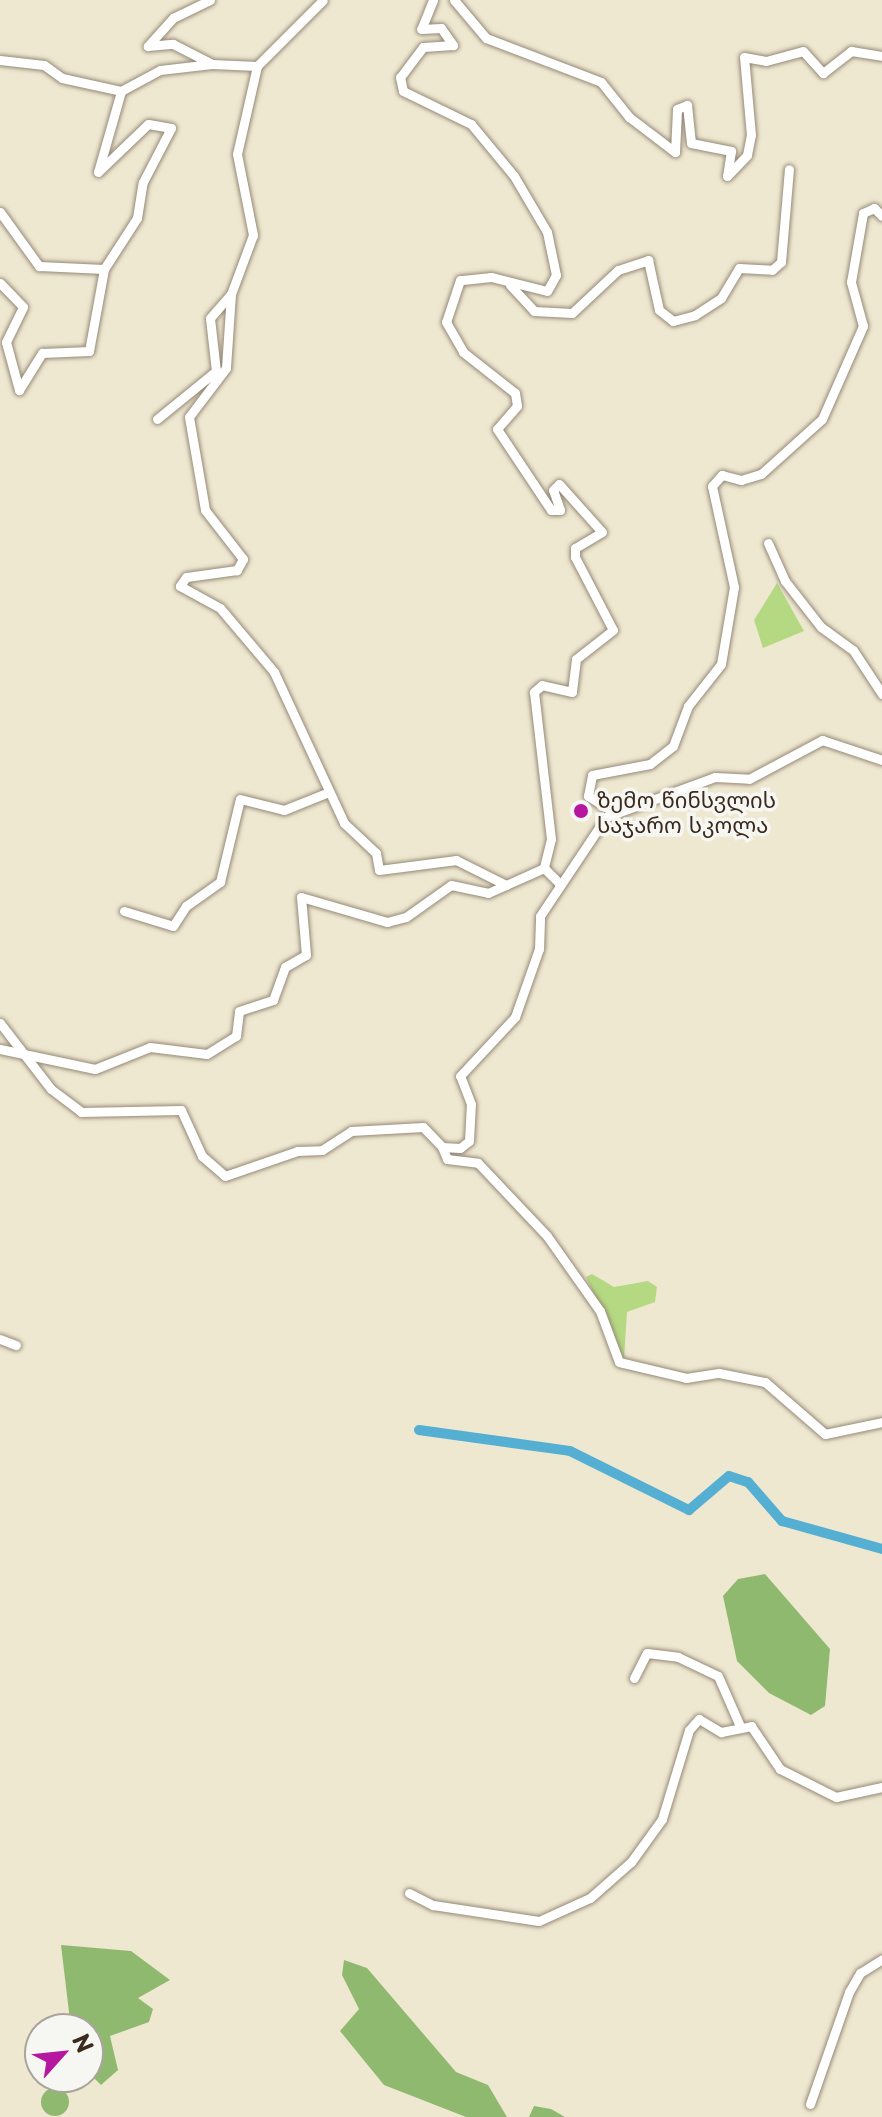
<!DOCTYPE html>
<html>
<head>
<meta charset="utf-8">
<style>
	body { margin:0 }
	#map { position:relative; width:882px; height:2117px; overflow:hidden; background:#efe8d1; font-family:"Playpen Sans","Noto Sans Georgian",sans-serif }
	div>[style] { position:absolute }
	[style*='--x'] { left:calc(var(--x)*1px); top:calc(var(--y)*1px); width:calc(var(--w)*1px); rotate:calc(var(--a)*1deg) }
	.green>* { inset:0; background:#b5d982 }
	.forest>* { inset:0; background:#90b970 }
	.round { border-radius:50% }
	.river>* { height:10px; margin:-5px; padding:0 5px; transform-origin:5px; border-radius:5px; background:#54afd2 }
	.roads { filter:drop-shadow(0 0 2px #958978) drop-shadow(0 0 2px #958978) }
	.minor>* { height:9px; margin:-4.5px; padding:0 4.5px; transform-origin:4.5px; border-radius:4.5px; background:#fff }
	.dots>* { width:22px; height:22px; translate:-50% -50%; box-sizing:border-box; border:4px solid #f6f6f2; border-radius:50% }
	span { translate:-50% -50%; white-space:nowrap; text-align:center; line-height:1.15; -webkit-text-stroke:7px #f6f6f2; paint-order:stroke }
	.poi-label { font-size:22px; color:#3b2a1e }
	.left { translate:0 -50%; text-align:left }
	.north { position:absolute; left:24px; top:2013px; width:80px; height:80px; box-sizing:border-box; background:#f6f6f2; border:2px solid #aba49d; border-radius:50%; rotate:63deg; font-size:22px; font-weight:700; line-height:32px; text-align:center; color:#3b2a1e }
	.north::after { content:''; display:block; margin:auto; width:28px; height:36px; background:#b5179e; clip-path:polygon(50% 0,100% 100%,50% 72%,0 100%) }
</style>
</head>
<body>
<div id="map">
	<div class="green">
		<i style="clip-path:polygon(777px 583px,804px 631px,763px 648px,754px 620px)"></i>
		<i style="clip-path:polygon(592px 1274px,614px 1287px,648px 1281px,657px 1287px,655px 1302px,627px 1312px,624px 1359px,586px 1277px)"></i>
	</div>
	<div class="forest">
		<i style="clip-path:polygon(765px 1574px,830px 1649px,825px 1706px,811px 1715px,769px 1693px,737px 1661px,723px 1596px,738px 1579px)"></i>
		<i style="clip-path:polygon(61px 1945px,131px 1951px,170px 1980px,138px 1998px,153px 2009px,149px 2022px,110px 2036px,118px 2070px,101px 2085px,88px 2072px,88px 2029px,71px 2029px)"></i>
		<i style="clip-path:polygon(344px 1960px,367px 1968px,456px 2072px,488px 2085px,507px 2117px,466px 2117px,384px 2085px,340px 2031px,359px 2009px,342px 1975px)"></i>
		<i class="round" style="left:41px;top:2088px;width:28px;height:28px"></i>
		<i style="clip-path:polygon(534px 2106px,551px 2109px,565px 2117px,529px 2117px)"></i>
	</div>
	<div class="river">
		<i style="--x:419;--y:1430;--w:152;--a:7.9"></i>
		<i style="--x:570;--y:1451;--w:133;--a:26.4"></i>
		<i style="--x:689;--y:1510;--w:52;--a:-40.4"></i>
		<i style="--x:729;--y:1476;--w:20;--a:18"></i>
		<i style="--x:748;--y:1482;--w:52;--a:48.9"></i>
		<i style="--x:782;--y:1521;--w:104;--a:15.6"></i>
	</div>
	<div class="roads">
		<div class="minor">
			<i style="--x:210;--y:0;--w:41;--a:154.1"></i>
			<i style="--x:173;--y:18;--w:38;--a:132"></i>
			<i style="--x:148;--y:46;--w:25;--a:-5"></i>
			<i style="--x:173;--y:44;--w:44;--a:27.1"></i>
			<i style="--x:212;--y:64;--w:45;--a:2.5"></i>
			<i style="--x:257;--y:66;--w:93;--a:-45"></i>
			<i style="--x:433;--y:0;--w:31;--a:112"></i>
			<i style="--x:421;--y:29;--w:20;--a:-3"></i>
			<i style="--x:441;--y:28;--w:21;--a:55"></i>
			<i style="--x:453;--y:45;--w:30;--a:176"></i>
			<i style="--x:423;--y:47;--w:38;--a:127"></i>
			<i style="--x:400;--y:77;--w:14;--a:78"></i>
			<i style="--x:403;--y:91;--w:76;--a:25.9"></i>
			<i style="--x:471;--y:124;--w:67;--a:50.4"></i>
			<i style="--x:514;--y:176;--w:65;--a:59.5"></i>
			<i style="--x:547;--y:232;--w:44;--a:78.2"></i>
			<i style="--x:556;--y:275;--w:18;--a:119"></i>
			<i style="--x:547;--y:291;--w:58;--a:-166"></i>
			<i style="--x:491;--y:277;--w:31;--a:174"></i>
			<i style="--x:460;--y:280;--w:44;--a:108.4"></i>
			<i style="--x:446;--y:322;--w:34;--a:60"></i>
			<i style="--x:463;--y:352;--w:66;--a:38.3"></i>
			<i style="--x:515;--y:393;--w:13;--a:81"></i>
			<i style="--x:517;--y:406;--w:30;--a:131"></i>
			<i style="--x:497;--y:429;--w:97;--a:56.3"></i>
			<i style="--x:551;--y:510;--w:9;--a:0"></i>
			<i style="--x:560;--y:510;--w:21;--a:-109"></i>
			<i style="--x:553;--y:490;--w:8;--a:-45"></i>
			<i style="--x:559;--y:484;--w:64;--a:48.1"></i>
			<i style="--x:602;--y:532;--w:31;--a:149"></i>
			<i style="--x:575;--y:548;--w:9;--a:90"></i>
			<i style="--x:575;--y:557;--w:82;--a:62.5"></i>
			<i style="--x:613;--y:630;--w:47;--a:141.9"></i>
			<i style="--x:576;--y:659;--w:33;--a:97"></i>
			<i style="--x:572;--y:692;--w:31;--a:-167"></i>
			<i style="--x:542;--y:685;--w:11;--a:139"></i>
			<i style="--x:534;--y:692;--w:148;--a:83.4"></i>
			<i style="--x:551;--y:839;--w:30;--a:104"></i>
			<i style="--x:544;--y:868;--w:23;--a:45"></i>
			<i style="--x:454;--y:0;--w:50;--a:49.9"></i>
			<i style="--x:486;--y:38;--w:123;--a:20.9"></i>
			<i style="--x:601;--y:82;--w:45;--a:51.3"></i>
			<i style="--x:629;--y:117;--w:58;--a:37.3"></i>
			<i style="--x:675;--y:152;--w:43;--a:-87.3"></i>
			<i style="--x:677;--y:109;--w:11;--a:-22"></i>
			<i style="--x:687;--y:105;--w:38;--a:84"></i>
			<i style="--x:691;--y:143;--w:41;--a:11.3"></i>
			<i style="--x:731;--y:151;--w:25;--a:99"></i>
			<i style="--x:727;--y:176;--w:29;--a:-46"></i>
			<i style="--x:747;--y:155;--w:20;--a:-79"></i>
			<i style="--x:751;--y:135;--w:78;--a:-95.1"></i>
			<i style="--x:744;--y:57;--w:22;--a:10"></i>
			<i style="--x:766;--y:61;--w:38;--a:-15"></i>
			<i style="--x:803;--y:51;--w:30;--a:48"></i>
			<i style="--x:823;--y:73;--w:36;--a:-38"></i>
			<i style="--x:851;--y:51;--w:31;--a:9"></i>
			<i style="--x:0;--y:60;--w:44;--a:6.5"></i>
			<i style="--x:44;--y:65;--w:22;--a:36"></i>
			<i style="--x:62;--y:78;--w:60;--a:12.4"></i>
			<i style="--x:257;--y:66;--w:90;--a:102.8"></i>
			<i style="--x:237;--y:154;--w:83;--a:78.8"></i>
			<i style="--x:253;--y:235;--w:63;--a:110.4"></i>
			<i style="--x:231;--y:294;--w:74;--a:93.9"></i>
			<i style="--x:226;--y:368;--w:61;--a:127.1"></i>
			<i style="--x:189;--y:417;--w:94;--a:80.2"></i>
			<i style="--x:205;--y:510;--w:62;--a:52.2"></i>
			<i style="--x:243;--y:559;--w:13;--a:119"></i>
			<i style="--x:237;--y:570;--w:51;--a:172.2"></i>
			<i style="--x:186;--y:577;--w:11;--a:124"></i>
			<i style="--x:180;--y:586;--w:46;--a:28.8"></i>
			<i style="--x:220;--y:608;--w:84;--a:49.8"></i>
			<i style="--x:274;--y:672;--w:166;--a:65.1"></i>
			<i style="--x:344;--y:823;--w:44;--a:43.2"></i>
			<i style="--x:376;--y:853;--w:17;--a:80"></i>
			<i style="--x:379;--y:870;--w:78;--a:-7.4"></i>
			<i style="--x:456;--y:860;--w:56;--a:26.6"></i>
			<i style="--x:506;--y:885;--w:42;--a:-24.1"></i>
			<i style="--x:0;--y:212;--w:67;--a:54.2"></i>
			<i style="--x:39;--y:266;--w:65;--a:2.6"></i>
			<i style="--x:104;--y:269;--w:61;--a:-57.1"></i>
			<i style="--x:137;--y:218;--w:36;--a:-81"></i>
			<i style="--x:143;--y:182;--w:61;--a:-62.6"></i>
			<i style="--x:171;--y:128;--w:23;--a:-170"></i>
			<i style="--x:148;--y:124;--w:69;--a:136.2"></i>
			<i style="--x:98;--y:172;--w:84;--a:-74.1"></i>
			<i style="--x:121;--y:91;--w:44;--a:-28.3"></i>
			<i style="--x:160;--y:70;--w:52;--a:-6.6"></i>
			<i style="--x:0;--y:283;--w:33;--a:46"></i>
			<i style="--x:23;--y:307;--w:39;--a:116"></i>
			<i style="--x:6;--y:342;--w:50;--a:74.8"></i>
			<i style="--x:19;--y:390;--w:44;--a:-58.1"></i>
			<i style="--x:42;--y:353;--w:47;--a:-2.4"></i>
			<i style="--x:89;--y:351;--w:83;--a:-79.6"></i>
			<i style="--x:510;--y:285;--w:35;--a:47"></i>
			<i style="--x:534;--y:311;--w:38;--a:3"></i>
			<i style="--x:572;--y:313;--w:63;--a:-43.1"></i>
			<i style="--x:618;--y:270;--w:32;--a:-18"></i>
			<i style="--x:648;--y:260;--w:51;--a:77.6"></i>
			<i style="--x:659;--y:310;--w:18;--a:38"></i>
			<i style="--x:673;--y:321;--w:23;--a:-15"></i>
			<i style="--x:695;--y:315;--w:31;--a:-33"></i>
			<i style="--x:721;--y:298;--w:35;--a:-59"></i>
			<i style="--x:739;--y:268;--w:33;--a:3"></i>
			<i style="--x:772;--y:270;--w:12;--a:-42"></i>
			<i style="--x:781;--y:262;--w:93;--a:-85.1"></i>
			<i style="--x:157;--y:419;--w:76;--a:-39.1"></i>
			<i style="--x:216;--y:371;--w:53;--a:-96.5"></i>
			<i style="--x:210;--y:318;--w:32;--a:-49"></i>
			<i style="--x:768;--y:543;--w:42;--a:65.9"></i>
			<i style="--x:785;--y:581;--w:58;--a:52"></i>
			<i style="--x:821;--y:627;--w:39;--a:36"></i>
			<i style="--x:853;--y:650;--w:53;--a:56.6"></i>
			<i style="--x:613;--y:812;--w:30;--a:-147"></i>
			<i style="--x:588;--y:796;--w:21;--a:-79"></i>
			<i style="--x:592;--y:775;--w:59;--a:-10.7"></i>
			<i style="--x:650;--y:764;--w:29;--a:-38"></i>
			<i style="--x:673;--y:746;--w:43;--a:-69.4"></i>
			<i style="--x:688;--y:706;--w:53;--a:-51.8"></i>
			<i style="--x:721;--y:664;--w:78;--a:-80.4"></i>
			<i style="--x:734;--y:587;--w:103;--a:-102.3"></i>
			<i style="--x:712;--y:486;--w:15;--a:-48"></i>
			<i style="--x:722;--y:475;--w:20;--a:15"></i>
			<i style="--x:741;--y:480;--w:21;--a:-17"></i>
			<i style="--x:761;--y:474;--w:82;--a:-42"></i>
			<i style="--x:822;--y:419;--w:102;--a:-66.2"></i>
			<i style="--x:863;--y:326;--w:46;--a:-105.3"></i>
			<i style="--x:851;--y:282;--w:70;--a:-80.1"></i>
			<i style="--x:863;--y:213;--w:12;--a:-24"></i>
			<i style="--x:874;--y:208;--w:11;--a:45"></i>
			<i style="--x:124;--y:911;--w:51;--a:17"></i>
			<i style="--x:173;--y:926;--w:24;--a:-57"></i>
			<i style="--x:186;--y:906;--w:42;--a:-35.2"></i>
			<i style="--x:220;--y:882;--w:85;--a:-76.5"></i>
			<i style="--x:240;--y:799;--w:45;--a:14"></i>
			<i style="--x:284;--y:810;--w:48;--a:-21.8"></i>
			<i style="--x:0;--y:1023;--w:83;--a:52.3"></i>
			<i style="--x:51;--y:1089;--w:38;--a:37"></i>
			<i style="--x:81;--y:1112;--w:100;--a:-1.1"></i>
			<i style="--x:181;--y:1110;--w:51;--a:65.5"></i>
			<i style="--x:202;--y:1156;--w:30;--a:41"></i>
			<i style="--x:225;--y:1176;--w:76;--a:-19.1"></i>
			<i style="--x:297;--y:1151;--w:25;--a:-2"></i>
			<i style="--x:322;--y:1150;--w:35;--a:-33"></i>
			<i style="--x:351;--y:1131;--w:72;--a:-3.2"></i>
			<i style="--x:423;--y:1127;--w:28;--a:46"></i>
			<i style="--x:442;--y:1147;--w:18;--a:3"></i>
			<i style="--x:460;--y:1148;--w:11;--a:-38"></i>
			<i style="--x:469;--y:1141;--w:37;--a:-87"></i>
			<i style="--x:471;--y:1104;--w:30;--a:-111"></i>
			<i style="--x:460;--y:1076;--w:81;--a:-47"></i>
			<i style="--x:515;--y:1017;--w:72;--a:-70.6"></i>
			<i style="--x:539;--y:949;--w:33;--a:-88"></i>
			<i style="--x:540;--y:916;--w:119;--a:-56.3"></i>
			<i style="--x:606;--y:817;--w:116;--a:-20.2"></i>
			<i style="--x:715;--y:777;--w:34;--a:3"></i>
			<i style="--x:749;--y:779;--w:83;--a:-28.1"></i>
			<i style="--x:822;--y:740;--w:63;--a:18.4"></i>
			<i style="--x:0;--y:1049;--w:97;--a:11.9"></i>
			<i style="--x:95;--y:1069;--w:59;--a:-21.8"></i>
			<i style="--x:150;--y:1047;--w:57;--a:7"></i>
			<i style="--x:207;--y:1054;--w:34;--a:-32"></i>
			<i style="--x:236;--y:1036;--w:25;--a:-83"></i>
			<i style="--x:239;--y:1011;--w:36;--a:-18"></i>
			<i style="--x:273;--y:1000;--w:35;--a:-70"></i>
			<i style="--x:285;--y:967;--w:24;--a:-30"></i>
			<i style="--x:306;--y:955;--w:58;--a:-94.9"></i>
			<i style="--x:301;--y:897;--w:90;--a:16.2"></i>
			<i style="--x:387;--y:922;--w:20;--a:-15"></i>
			<i style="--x:406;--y:917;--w:55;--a:-35.4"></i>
			<i style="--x:451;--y:885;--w:38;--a:12"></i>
			<i style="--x:488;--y:893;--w:20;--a:-24"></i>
			<i style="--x:442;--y:1147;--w:13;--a:67"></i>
			<i style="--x:447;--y:1159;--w:31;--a:7"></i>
			<i style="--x:478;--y:1163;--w:100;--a:46.6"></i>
			<i style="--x:547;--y:1236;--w:92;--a:54.8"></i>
			<i style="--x:600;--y:1311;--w:54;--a:69.6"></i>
			<i style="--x:619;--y:1362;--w:69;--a:13.4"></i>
			<i style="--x:686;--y:1378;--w:33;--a:-9"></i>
			<i style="--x:719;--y:1373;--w:47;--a:11.1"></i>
			<i style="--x:765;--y:1382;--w:79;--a:40.9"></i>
			<i style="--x:825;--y:1434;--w:58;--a:-11.9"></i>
			<i style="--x:0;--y:1339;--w:17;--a:21"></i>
			<i style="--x:634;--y:1678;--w:28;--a:-63"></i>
			<i style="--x:647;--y:1653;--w:31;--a:7"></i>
			<i style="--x:678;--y:1657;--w:44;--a:25.4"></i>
			<i style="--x:718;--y:1676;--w:55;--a:66.3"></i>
			<i style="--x:409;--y:1893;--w:27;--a:27"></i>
			<i style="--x:433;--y:1905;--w:107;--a:8.6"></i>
			<i style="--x:539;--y:1921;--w:56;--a:-24.3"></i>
			<i style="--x:590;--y:1898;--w:55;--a:-41.3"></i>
			<i style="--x:631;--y:1862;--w:53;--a:-54.2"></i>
			<i style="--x:662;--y:1819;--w:93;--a:-73.1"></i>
			<i style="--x:689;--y:1730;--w:15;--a:-48"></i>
			<i style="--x:699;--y:1719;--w:26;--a:31"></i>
			<i style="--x:721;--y:1732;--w:31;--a:-11"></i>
			<i style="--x:751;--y:1726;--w:52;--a:56"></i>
			<i style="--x:780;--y:1769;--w:63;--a:26.6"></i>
			<i style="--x:836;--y:1797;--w:47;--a:-12.3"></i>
			<i style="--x:810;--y:2104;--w:119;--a:-70.8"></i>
			<i style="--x:849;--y:1992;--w:22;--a:-60"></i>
			<i style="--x:860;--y:1973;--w:26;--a:-32"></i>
		</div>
	</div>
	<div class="dots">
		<i style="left:581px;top:811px;background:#b5179e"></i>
	</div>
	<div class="poi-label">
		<span class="left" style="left:597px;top:811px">ზემო წინსვლის<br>საჯარო სკოლა</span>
	</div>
	<div class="north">N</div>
</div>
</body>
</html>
